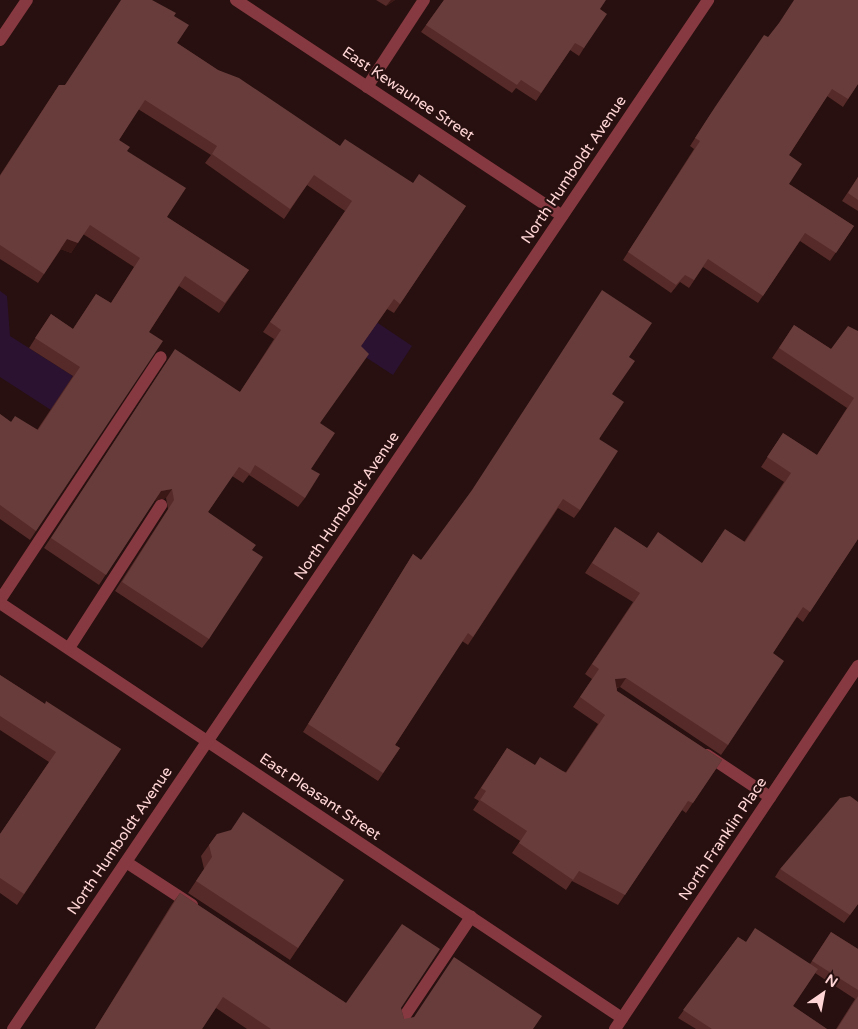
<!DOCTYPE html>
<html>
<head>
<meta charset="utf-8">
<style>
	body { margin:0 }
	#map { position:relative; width:858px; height:1029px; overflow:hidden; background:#27100f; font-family:"Varela Round",sans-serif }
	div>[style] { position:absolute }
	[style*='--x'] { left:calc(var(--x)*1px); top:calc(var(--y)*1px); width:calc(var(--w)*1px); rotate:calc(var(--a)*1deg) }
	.green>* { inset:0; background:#2b1231 }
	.minor>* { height:12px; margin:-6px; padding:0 6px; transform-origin:6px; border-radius:6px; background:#863941 }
	.wall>* { inset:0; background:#552a28 }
	.shaded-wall>* { inset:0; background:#3b1816 }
	.building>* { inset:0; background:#673c3b }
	span { translate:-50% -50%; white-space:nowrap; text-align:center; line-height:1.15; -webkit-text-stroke:4.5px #27100f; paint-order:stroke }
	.street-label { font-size:15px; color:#ffd5d6 }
	.north { position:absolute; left:798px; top:969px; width:50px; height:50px; -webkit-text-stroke:4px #27100f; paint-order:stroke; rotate:33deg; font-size:14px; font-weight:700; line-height:20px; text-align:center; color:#ffd5d6 }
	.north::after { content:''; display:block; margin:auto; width:18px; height:22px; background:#ffd5d6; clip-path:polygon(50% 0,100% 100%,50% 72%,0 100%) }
</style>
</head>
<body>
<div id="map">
	<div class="green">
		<i style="clip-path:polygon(0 291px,7px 296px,10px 336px,73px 376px,51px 410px,0 377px)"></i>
		<i style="clip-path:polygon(301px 315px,366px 315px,412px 346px,393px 375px)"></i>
	</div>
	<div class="minor">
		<i style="--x:236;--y:0;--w:391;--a:33.5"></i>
		<i style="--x:0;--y:40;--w:48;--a:-56"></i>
		<i style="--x:367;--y:87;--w:104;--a:-56.8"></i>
		<i style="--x:0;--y:600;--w:291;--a:-56.5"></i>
		<i style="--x:0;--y:603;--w:748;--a:33.71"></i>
		<i style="--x:69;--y:648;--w:170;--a:-57.2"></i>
		<i style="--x:707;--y:755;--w:76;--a:33.7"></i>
		<i style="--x:126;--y:862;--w:79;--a:33.1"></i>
		<i style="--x:400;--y:1023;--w:128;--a:-56.2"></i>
		<i style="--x:13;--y:1029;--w:1242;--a:-55.96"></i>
		<i style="--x:615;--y:1029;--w:437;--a:-56.2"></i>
	</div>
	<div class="wall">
		<i style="clip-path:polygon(376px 0,395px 0,386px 6px)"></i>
		<i style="clip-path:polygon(444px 0,600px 9px,584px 48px,579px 56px,570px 50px,536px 101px,516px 88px,512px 93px,421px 32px)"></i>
		<i style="clip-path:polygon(174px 16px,177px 43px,218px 70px,340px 146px,413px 183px,466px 206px,394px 313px,387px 309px,361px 346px,320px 423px,311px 469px,305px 498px,298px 507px,249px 475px,243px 483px,232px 476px,208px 512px,252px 550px,209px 639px,202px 648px,115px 591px,168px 509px,166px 498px,155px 500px,99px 585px,44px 548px,169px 359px,240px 392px,274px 339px,263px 332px,345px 211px,307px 185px,284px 219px,205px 163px,211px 155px,138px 109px,119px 140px,127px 151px,167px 217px,249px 270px,219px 313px,179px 286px,149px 332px,36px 531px,30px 540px,0 519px,0 414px,11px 422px,37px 430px,73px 376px,29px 348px,51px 314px,73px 329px,96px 294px,111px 303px,134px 267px,83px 234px,71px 253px,61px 249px,38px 283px,0 259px,0 175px,59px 85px,65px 85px)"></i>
		<i style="clip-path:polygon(768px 37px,858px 84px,843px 107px,827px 96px,789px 155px,789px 184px,854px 226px,830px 261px,800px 241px,758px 303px,703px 267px,689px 288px,680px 282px,671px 293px,623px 260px,694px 149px,690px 146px,710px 115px)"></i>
		<i style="clip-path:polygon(858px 177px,858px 211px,842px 201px)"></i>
		<i style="clip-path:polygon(794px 325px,831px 349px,858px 331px,858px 539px,803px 622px,797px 617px,773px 653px,728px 745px,721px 755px,620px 687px,617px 688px,617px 691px,722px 760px,686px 813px,682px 810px,618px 905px,572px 881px,566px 890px,512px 853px,520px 841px,473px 810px,479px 801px,474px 798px,507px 748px,534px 765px,566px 772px,598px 724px,573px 707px,592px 679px,585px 674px,633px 602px,585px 573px,615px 527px,647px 548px,702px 563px,744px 542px,784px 482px,761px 467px,783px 433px,817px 455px,847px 408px,772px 358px)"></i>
		<i style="clip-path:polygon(629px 357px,612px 394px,580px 510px,574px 518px,558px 508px,468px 645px,462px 641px,395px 745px,400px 748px,378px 781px,303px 732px,413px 554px,421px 560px)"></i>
		<i style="clip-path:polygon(0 675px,45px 704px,121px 749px,17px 905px,0 893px,0 834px,49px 762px,0 730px)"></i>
		<i style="clip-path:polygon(217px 834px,344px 880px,290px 960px,188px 893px,204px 869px,201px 856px)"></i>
		<i style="clip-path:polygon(780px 869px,858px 904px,844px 923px,775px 877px)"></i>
		<i style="clip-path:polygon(180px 893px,346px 1003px,401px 1008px,404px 1019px,533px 1029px,247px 1029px,216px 1008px,202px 1029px,95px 1029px,172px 904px)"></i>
		<i style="clip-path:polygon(831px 932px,858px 949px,858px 1029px,836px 1029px,855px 999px,815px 973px,793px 1006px,827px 1029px,696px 1029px,678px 1018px,738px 937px,746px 942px,810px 964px)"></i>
	</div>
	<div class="shaded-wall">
		<i style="clip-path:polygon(391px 0,395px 0,386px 6px)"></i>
		<i style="clip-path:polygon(67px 239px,78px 243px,71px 253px,60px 249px)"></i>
		<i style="clip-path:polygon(172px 489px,166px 498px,154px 501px,161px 491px)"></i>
		<i style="clip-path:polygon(626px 678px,620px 687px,609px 689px,615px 679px)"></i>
	</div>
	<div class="building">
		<i style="clip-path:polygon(121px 0,152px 0,176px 13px,174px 16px,189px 25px,177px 43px,218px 70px,239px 78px,340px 146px,345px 139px,413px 183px,419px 174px,466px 206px,400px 304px,394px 299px,361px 346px,369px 354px,320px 423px,335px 433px,311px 469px,320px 474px,305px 498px,255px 465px,250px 474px,239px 467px,208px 512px,256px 545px,252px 550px,263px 557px,209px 639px,122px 582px,174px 500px,172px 489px,161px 491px,106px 575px,51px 538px,175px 349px,240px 392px,281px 330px,270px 322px,352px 201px,314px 175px,290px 209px,212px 154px,217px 146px,145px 100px,119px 140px,130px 147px,127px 151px,186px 188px,167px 217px,249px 270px,225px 303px,185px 276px,149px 332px,163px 341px,36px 531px,0 505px,0 414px,11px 422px,15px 416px,38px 430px,80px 367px,35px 338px,51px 314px,73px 329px,96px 294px,111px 303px,140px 258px,90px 225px,78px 243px,67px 239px,44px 274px,0 245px,0 176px,59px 85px,65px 85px)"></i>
		<i style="clip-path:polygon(444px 0,606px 0,600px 9px,607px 14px,584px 48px,575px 43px,541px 93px,521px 80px,517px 85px,426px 25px)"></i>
		<i style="clip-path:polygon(794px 0,858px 0,858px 84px,848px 99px,832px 89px,789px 155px,802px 164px,789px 184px,854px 226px,836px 253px,805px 233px,763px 296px,708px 259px,694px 280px,685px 275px,676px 285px,628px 252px,700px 141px,695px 138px,715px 107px,764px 35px,768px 37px,779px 23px)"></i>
		<i style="clip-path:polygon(858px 177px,858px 200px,848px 193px)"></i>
		<i style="clip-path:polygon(602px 290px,652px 323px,629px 357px,635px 361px,612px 394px,624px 402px,599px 439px,618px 451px,580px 510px,563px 499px,473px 637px,468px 633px,395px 745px,400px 748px,383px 773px,308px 724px,413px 554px,421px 560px,472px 490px)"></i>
		<i style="clip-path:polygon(794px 325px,831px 349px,848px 326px,858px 331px,858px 539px,810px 612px,803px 607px,773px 653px,784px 661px,728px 745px,626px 678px,615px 679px,617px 691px,722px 760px,693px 803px,688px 801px,625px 895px,579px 871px,573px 880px,519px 843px,527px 831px,480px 800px,486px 791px,481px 788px,507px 748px,535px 765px,540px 757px,566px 773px,605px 715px,580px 697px,599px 669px,592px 664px,640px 593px,592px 563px,615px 527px,647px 548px,658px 532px,702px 563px,725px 529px,745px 542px,791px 473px,767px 457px,783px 433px,817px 455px,854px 398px,779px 348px)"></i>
		<i style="clip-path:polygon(0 675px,45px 704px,46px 701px,121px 749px,24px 894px,0 878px,0 834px,56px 752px,0 716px)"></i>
		<i style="clip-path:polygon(850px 796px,858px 802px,858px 904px,850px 915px,780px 869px,840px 798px)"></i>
		<i style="clip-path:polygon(243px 812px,344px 880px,298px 948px,196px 881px,212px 857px,209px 845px,217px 834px,231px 830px)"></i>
		<i style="clip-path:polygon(180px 893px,346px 1003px,402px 924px,440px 949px,401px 1008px,404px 1019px,414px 1017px,454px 957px,542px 1016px,533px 1029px,271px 1029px,223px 997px,202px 1029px,95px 1029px)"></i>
		<i style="clip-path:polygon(755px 928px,818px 969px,793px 1006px,827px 1029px,712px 1029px,683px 1010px,738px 937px,746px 942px)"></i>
		<i style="clip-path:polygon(831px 932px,858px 949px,858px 990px,812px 961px)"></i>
		<i style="clip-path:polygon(858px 996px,858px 1029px,837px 1029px)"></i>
	</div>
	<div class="street-label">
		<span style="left:408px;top:94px;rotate:34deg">East Kewaunee Street</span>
		<span style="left:574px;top:170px;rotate:-56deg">North Humboldt Avenue</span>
		<span style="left:347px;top:506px;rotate:-56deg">North Humboldt Avenue</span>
		<span style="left:320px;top:797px;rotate:34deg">East Pleasant Street</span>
		<span style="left:723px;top:839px;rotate:-56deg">North Franklin Place</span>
		<span style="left:120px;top:841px;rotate:-56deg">North Humboldt Avenue</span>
	</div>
	<div class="north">N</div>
</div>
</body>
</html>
